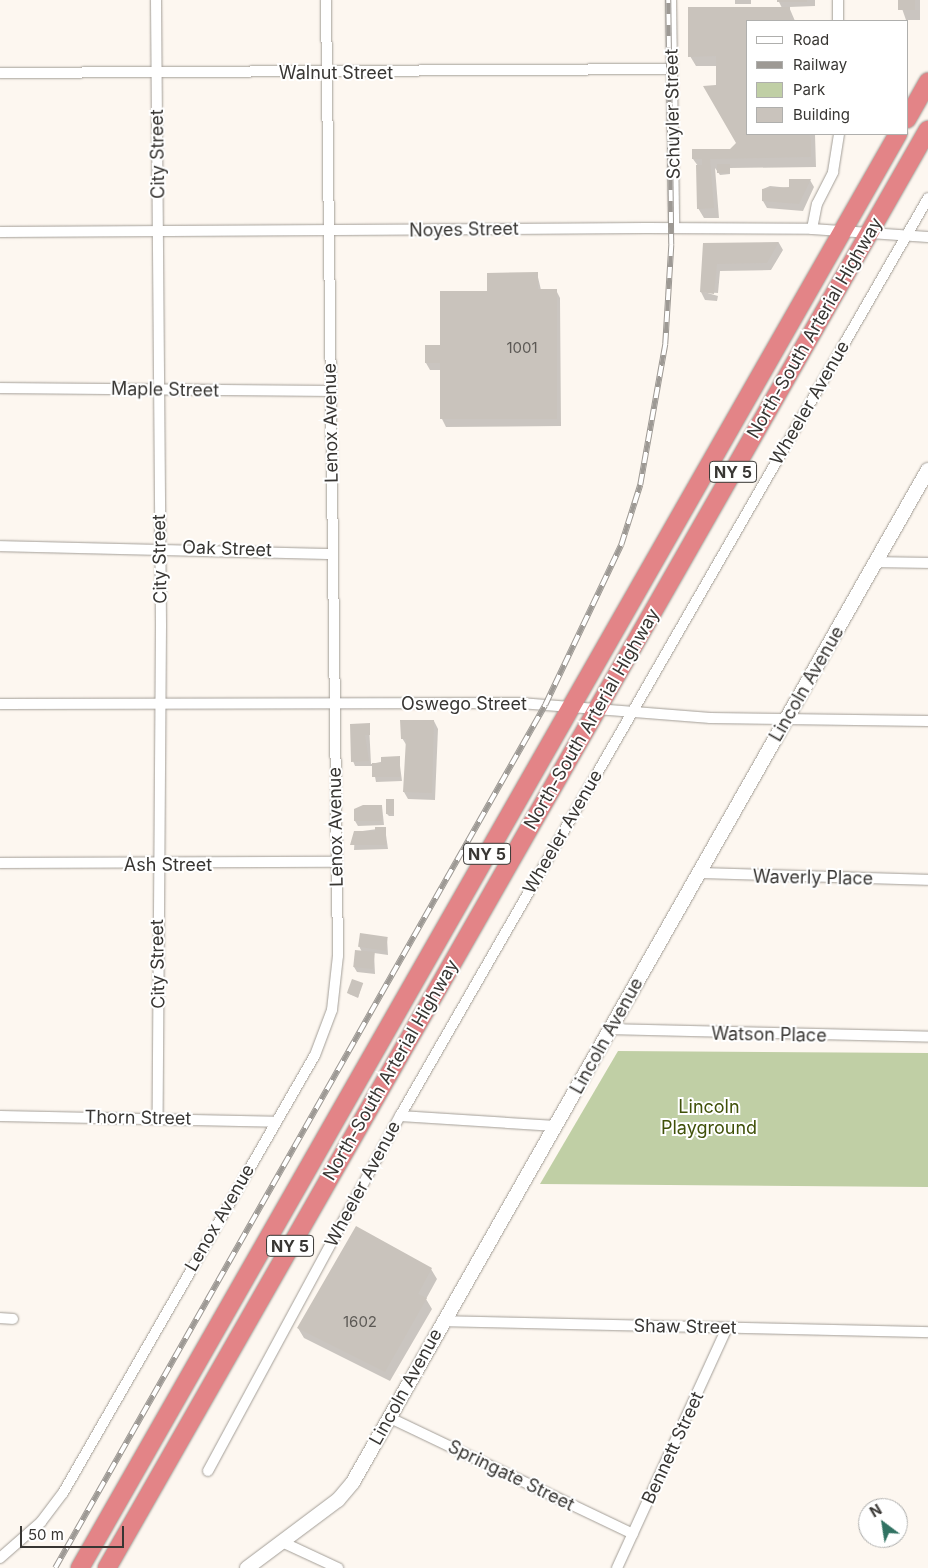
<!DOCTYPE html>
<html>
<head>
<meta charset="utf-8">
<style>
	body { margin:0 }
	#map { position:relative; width:928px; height:1568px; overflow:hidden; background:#fdf7f0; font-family:Inter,sans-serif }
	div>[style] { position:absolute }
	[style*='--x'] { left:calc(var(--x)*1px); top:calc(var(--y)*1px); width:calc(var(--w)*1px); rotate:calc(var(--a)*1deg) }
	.green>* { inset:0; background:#c0cfa5 }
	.shadow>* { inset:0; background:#0003; transform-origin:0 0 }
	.building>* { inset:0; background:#c9c3bc; transform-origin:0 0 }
	.roads { filter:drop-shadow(0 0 1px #a39e97) drop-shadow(0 0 1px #a39e97) }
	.minor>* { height:10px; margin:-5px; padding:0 5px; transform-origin:5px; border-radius:5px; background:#fff }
	.tertiary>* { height:14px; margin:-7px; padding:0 7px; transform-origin:7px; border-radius:7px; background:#fff }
	.trunk>* { height:18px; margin:-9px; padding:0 9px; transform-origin:9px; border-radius:9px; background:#e38487 }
	.rail>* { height:5.5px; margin-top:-2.75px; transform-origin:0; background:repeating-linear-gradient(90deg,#fff 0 11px,#9d9994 0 22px); box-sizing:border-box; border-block:1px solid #9d9994 }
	span { translate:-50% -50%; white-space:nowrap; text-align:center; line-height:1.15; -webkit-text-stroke:4px #fff; paint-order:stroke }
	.number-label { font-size:15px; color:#5c5955 }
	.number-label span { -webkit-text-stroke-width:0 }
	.shield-label span { padding:1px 4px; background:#fff; border:1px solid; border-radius:4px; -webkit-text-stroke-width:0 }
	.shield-label { font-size:16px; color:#383633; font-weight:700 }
	.street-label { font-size:18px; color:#383633 }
	.park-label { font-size:18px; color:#405109 }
	.legend { position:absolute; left:746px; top:20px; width:162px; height:115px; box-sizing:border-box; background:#fff; border:1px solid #afafad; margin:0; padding:6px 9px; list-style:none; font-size:15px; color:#383633 }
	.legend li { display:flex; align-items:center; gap:10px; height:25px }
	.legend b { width:25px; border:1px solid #afafad }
	.north { position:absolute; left:858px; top:1498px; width:50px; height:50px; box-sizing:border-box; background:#fff; border:1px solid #afafad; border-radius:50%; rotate:329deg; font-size:14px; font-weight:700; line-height:20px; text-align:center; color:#383633 }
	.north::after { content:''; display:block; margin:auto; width:18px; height:22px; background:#317262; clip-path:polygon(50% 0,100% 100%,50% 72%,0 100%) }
	.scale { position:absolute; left:20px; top:1526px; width:104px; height:22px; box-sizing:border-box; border:2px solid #383633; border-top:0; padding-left:6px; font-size:15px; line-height:18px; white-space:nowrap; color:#383633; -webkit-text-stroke:4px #fff; paint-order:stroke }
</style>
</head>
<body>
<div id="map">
	<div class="green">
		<i style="clip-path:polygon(618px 1051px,928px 1053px,928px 1187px,540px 1184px)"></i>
	</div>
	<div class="shadow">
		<i style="left:735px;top:0;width:16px;height:4px"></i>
		<i style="clip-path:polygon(778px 0,815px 0,815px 6px,789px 7px,795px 21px,747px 21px,747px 134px,815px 134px,816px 167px,730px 168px,730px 174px,720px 175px,715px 168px,719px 218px,704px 218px,698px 208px,698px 166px,693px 159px,730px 150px,738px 143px,717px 87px,717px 66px,696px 66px,690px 56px,689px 8px,782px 8px)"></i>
		<i style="clip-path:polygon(899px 0,920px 0,920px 20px,906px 20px)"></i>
		<i style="clip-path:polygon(810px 180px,814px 187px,803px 211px,767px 208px,763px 201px,763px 189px,770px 186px,790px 188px)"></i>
		<i style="clip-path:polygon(779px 243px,783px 250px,771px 270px,720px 271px,718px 293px,704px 292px,718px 296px,717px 301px,705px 300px,701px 292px,704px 244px)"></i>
		<i style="clip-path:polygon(537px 273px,541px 290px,556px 290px,560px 298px,561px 426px,446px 427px,442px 419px,441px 370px,430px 370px,426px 363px,488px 292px)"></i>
		<i style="clip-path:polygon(434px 721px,438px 729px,435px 800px,408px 799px,404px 792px,407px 746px,402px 738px)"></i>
		<i style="clip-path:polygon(369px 725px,371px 764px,399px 758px,402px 781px,376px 782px,373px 766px,355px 766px,353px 761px)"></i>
		<i style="clip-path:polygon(394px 800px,394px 816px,389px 816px,387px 814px)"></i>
		<i style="clip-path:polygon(382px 806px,384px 825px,358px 826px,355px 821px)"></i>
		<i style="clip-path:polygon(385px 828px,388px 849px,354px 850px,355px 832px)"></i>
		<i style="clip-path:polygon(387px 938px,388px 955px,374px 953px,375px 974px,357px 972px,354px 967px,362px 952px,359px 946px)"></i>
		<i style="clip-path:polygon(362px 984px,358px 998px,349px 994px,348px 992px)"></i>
		<i style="clip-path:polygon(431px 1269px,437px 1279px,426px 1299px,432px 1309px,390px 1381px,304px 1338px,298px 1328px)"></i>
	</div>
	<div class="building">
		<i style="left:777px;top:0;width:30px;height:2px"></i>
		<i style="left:898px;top:0;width:17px;height:10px"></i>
		<i style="clip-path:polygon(688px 7px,790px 7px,790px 21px,747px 21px,747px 134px,809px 134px,811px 140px,811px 157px,710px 159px,714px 208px,697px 209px,696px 165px,702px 165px,702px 159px,692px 159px,692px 149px,730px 149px,736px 143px,703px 86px,716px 85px,716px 56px,688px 57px)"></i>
		<i style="left:717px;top:164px;width:13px;height:9px"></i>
		<i style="clip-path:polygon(789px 179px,811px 179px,799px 204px,762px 201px,762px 189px,789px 187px)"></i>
		<i style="clip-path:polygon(779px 242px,767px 263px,717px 264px,714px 294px,700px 292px,703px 243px)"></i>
		<i style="clip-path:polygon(538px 272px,538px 289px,557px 289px,557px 419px,440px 419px,440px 363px,425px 363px,425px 345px,440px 345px,440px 291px,487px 291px,487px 273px)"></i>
		<i style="clip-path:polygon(400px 720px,434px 720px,432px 793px,403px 792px,406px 739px,401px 739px)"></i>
		<i style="clip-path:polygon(370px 723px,370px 735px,365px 735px,369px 761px,351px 762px,350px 724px)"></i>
		<i style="clip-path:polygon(400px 756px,400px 777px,372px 777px,372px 763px,381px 763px,381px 757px)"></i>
		<i style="left:386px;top:799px;width:8px;height:15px"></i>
		<i style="clip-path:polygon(363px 805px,382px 805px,382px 821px,354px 821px,354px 809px)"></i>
		<i style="clip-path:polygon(375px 827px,386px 827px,386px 845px,350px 845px,354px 831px,375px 831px)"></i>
		<i style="left:360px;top:933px;width:28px;height:14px;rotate:8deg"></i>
		<i style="left:355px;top:950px;width:20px;height:17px;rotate:6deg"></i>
		<i style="left:352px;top:979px;width:12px;height:15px;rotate:20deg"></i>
		<i style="clip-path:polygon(356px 1226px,432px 1268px,418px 1294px,427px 1298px,385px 1372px,297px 1328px)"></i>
	</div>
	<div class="roads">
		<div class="minor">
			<i style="--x:156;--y:0;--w:626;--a:89.54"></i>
			<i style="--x:161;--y:626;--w:491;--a:90.4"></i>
			<i style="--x:671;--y:0;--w:228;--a:89.2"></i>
			<i style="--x:838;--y:0;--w:21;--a:90"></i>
			<i style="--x:0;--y:73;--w:672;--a:-0.34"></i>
			<i style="--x:812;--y:229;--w:25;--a:-79"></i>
			<i style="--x:817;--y:204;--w:36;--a:-63"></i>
			<i style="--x:833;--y:172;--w:38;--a:-81"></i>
			<i style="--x:0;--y:232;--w:646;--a:-0.35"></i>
			<i style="--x:646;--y:228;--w:166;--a:0.3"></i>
			<i style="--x:812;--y:229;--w:116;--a:3.9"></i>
			<i style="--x:0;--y:388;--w:329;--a:0.5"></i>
			<i style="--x:0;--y:546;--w:333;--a:1.4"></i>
			<i style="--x:876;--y:562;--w:52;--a:1.1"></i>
			<i style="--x:0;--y:704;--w:520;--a:-0.11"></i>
			<i style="--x:520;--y:703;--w:191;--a:4.5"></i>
			<i style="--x:710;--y:718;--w:218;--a:0.8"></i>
			<i style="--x:0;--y:863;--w:336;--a:-0.2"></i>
			<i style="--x:698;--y:873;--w:230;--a:1.7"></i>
			<i style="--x:611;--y:1029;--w:317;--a:1.4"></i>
			<i style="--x:0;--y:1116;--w:276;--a:1.2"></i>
			<i style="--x:400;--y:1116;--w:156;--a:3.7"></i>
			<i style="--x:0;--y:1318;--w:13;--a:4"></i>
			<i style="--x:442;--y:1321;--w:486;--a:1.3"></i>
			<i style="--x:390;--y:1418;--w:269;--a:25.5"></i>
			<i style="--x:208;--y:1471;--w:404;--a:-61.6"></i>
			<i style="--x:400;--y:1116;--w:1059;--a:-60.09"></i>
			<i style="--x:282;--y:1542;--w:62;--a:24.9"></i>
			<i style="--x:0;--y:1558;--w:55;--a:-41.3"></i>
			<i style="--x:41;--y:1522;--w:36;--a:-53"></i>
			<i style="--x:63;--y:1493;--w:505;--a:-60.09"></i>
			<i style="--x:315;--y:1055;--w:48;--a:-69.3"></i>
			<i style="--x:332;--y:1010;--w:54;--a:-83.7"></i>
			<i style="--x:338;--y:956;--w:956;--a:-90.72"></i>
			<i style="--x:617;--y:1568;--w:264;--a:-65.4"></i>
		</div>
		<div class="tertiary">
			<i style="--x:247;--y:1568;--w:114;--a:-36.8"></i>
			<i style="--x:338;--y:1500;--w:23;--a:-50"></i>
			<i style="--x:353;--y:1482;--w:1164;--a:-60.4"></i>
		</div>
		<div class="trunk">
			<i style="--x:907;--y:119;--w:43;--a:-60.4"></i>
			<i style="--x:80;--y:1568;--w:1651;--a:-60.3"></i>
			<i style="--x:107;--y:1568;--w:1656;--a:-60.28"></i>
		</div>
	</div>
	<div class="rail">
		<i style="--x:55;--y:1568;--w:992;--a:-60.41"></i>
		<i style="--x:545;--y:705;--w:177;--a:-64.6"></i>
		<i style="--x:621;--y:545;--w:63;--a:-72.4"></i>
		<i style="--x:640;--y:485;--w:143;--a:-79.9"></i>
		<i style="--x:665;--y:344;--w:99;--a:-86.5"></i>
		<i style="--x:671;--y:245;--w:245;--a:-90.7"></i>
	</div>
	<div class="number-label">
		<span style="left:522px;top:348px">1001</span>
		<span style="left:360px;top:1322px">1602</span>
	</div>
	<div class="shield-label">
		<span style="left:733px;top:472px">NY 5</span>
		<span style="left:487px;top:854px">NY 5</span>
		<span style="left:290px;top:1246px">NY 5</span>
	</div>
	<div class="street-label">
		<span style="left:336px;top:73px">Walnut Street</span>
		<span style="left:673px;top:114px;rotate:-91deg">Schuyler Street</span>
		<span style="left:158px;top:154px;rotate:-91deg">City Street</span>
		<span style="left:464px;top:230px;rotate:-1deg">Noyes Street</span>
		<span style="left:815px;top:328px;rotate:-60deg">North-South Arterial Highway</span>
		<span style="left:165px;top:390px;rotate:1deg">Maple Street</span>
		<span style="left:810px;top:403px;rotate:-60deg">Wheeler Avenue</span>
		<span style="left:331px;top:423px;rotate:-91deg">Lenox Avenue</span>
		<span style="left:227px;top:549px;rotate:2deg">Oak Street</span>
		<span style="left:160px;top:559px;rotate:-91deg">City Street</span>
		<span style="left:807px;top:684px;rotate:-60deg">Lincoln Avenue</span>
		<span style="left:464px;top:704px">Oswego Street</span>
		<span style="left:592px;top:719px;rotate:-60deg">North-South Arterial Highway</span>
		<span style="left:336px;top:827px;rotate:-91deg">Lenox Avenue</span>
		<span style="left:563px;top:832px;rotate:-60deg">Wheeler Avenue</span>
		<span style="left:168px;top:865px">Ash Street</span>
		<span style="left:813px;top:878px;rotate:1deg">Waverly Place</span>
		<span style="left:158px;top:964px;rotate:-91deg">City Street</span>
		<span style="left:769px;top:1035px;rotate:1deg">Watson Place</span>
		<span style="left:607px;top:1036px;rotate:-61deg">Lincoln Avenue</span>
		<span style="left:391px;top:1070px;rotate:-60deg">North-South Arterial Highway</span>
		<span style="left:138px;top:1118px;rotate:1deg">Thorn Street</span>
		<span style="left:363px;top:1184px;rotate:-62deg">Wheeler Avenue</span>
		<span style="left:220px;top:1218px;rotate:-60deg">Lenox Avenue</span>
		<span style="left:685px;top:1327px;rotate:1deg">Shaw Street</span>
		<span style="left:406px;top:1387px;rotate:-61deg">Lincoln Avenue</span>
		<span style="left:673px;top:1448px;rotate:-65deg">Bennett Street</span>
		<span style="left:511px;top:1476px;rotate:26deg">Springate Street</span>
	</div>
	<div class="park-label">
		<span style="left:709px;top:1118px">Lincoln<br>Playground</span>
	</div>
	<ul class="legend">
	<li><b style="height:6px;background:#fff"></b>Road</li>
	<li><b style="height:6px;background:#9d9994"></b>Railway</li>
	<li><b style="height:14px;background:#c0cfa5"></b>Park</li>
	<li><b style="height:14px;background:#c9c3bc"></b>Building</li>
	</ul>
	<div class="north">N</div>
	<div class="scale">50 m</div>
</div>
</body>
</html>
